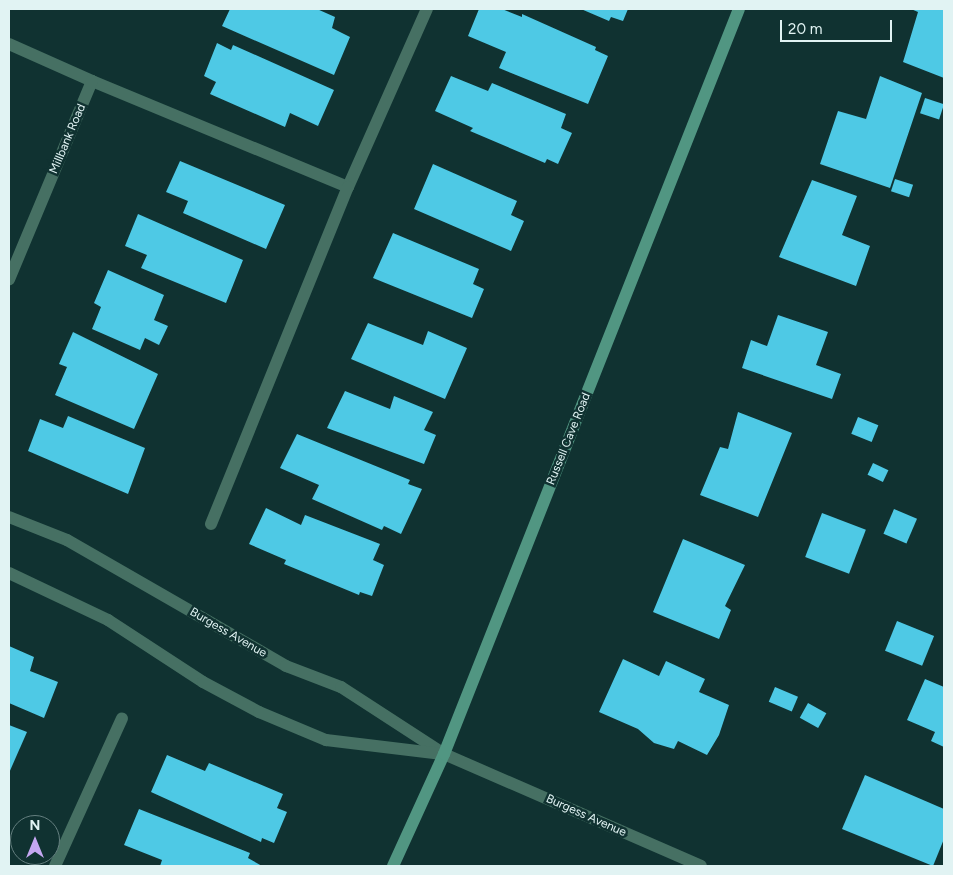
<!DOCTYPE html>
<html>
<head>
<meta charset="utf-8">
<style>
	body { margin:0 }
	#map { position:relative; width:953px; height:875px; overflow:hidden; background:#103231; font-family:Figtree,sans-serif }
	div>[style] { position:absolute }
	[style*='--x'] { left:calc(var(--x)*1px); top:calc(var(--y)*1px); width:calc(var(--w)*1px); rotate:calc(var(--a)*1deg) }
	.building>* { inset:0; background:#4ec9e5; transform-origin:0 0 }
	.service>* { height:12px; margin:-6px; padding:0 6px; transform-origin:6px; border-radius:6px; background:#467063 }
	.minor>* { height:12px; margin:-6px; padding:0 6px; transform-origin:6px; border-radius:6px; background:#467063 }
	.secondary>* { height:12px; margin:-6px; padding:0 6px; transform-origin:6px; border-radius:6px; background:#519682 }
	span { translate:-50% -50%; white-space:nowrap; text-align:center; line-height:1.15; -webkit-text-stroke:5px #103231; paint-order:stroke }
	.street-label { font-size:12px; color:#e1f3f3 }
	.frame { position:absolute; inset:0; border:10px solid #e1f3f3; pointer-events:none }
	.north { position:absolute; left:10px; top:815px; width:50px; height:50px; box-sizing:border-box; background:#103231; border:1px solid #647f7f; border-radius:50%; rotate:0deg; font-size:14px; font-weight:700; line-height:20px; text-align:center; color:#e1f3f3 }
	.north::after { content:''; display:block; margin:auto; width:18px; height:22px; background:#c4a7f1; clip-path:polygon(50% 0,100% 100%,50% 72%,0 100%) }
	.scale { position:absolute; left:780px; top:20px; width:112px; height:22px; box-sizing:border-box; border:2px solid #e1f3f3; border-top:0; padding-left:6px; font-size:15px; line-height:18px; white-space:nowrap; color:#e1f3f3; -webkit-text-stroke:4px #103231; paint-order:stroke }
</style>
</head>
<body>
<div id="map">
	<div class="building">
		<i style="clip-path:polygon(230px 9px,317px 9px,335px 17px,332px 28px,350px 37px,334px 75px,222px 26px)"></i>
		<i style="clip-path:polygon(479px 9px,502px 9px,522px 17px,522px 14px,596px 47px,595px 50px,608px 56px,588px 104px,499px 68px,506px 52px,468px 36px)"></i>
		<i style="clip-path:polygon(581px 9px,628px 9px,623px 21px,611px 17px,609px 21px)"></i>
		<i style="clip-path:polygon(911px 9px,944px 9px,944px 78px,903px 62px,918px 12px)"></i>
		<i style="clip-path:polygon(217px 43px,231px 50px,233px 45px,334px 90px,318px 126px,290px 113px,285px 127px,210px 94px,216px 82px,204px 76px)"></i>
		<i style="clip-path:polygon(451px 76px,488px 91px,492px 83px,566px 114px,561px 128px,572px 133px,558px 164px,547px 159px,545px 163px,470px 131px,473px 128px,435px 111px)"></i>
		<i style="clip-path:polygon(880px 76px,922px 93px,890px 188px,820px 164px,838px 111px,866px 119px)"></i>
		<i style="left:925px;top:98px;width:20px;height:16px;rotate:18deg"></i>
		<i style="clip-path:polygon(180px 161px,285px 205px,266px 249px,183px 213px,188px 201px,166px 192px)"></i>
		<i style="clip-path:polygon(433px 164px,517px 201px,511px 215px,524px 221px,511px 251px,414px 209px)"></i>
		<i style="left:895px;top:179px;width:19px;height:13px;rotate:18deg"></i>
		<i style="clip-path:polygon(812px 180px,857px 196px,842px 235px,870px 246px,856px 286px,779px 257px)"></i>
		<i style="clip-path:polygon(138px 214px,243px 260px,226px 303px,141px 268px,147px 255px,125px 246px)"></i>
		<i style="clip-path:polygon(393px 233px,479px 269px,473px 284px,484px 289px,472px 318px,373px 278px)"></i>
		<i style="clip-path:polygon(108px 270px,164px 295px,154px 320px,168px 326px,159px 345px,145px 338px,140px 350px,92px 329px,101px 307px,94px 303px)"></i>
		<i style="clip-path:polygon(778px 315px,828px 332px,816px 365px,841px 374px,832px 399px,742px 368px,751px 340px,767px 346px)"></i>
		<i style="clip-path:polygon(368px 323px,423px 345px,428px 331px,467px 348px,445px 399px,351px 359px)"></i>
		<i style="clip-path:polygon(73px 332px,158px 374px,134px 429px,55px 395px,67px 367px,59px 364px)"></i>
		<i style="clip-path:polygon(345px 391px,390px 409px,394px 396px,433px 412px,424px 430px,436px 435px,424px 464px,327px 428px)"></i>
		<i style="clip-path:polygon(738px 412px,792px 433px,758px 517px,700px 495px,720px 447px,728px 449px)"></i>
		<i style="clip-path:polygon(68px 416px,145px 448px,128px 494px,28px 451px,40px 419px,63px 428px)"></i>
		<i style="left:858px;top:417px;width:22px;height:18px;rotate:22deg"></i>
		<i style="clip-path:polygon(297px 434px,410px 480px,408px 484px,422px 489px,401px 534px,384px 526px,382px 530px,312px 499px,319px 485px,280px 468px)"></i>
		<i style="left:873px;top:463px;width:17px;height:13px;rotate:25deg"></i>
		<i style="clip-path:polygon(266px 508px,301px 525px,305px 515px,380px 544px,373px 560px,384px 565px,372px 596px,360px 592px,359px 595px,284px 564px,286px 560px,249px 544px)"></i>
		<i style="left:894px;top:509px;width:25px;height:27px;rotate:23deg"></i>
		<i style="left:822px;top:513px;width:47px;height:47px;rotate:21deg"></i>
		<i style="clip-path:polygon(683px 539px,745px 565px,725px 606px,731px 610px,719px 639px,653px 612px)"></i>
		<i style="left:897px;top:621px;width:40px;height:32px;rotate:22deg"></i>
		<i style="clip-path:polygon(9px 646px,34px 657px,30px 671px,58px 682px,44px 718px,9px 703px)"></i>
		<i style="clip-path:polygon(623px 659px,659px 676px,666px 661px,705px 679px,699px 692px,729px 705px,719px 735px,707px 755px,678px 741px,674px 749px,654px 743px,638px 729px,599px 712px)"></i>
		<i style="clip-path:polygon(925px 679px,944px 687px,944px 747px,931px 741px,935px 732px,907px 720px)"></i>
		<i style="left:775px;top:687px;width:25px;height:16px;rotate:23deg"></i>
		<i style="left:808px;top:703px;width:21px;height:17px;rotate:29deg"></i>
		<i style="clip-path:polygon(9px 725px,27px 732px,9px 773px)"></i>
		<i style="clip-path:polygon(167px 755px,205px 771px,209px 763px,283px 794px,277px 808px,287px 812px,274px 843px,262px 838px,261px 842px,151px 792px)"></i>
		<i style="clip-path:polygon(865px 775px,944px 809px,944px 839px,933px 866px,842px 829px)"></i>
		<i style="clip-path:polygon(139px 809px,250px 853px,248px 858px,262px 866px,160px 866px,162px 860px,124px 845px)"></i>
	</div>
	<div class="service">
		<i style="--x:92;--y:81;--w:277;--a:22.5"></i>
		<i style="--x:348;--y:187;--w:195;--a:-66.1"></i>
		<i style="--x:211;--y:524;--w:364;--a:-67.9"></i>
		<i style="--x:55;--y:866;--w:162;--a:-65.6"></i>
	</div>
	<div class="minor">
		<i style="--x:9;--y:44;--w:91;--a:24"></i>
		<i style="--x:92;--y:81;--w:215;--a:112.7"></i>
		<i style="--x:9;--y:517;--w:62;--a:21.6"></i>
		<i style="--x:67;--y:540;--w:253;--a:29.9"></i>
		<i style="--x:286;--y:666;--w:59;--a:20.9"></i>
		<i style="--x:341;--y:687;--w:123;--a:33"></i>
		<i style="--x:444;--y:754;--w:280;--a:23.5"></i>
		<i style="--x:9;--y:573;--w:110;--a:25.4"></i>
		<i style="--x:108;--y:620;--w:113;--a:33.1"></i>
		<i style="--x:203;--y:682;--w:64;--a:28.2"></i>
		<i style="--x:259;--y:712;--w:73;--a:22.7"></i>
		<i style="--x:326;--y:740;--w:117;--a:6.9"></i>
	</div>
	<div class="secondary">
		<i style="--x:393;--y:866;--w:123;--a:-65.5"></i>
		<i style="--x:444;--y:754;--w:801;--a:-68.4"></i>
	</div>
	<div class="street-label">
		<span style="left:68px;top:139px;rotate:-67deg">Millbank Road</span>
		<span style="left:569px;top:439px;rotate:-68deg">Russell Cave Road</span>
		<span style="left:228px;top:633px;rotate:30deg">Burgess Avenue</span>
		<span style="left:586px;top:816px;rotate:24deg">Burgess Avenue</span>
	</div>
	<div class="frame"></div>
	<div class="north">N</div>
	<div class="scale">20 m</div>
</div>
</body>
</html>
